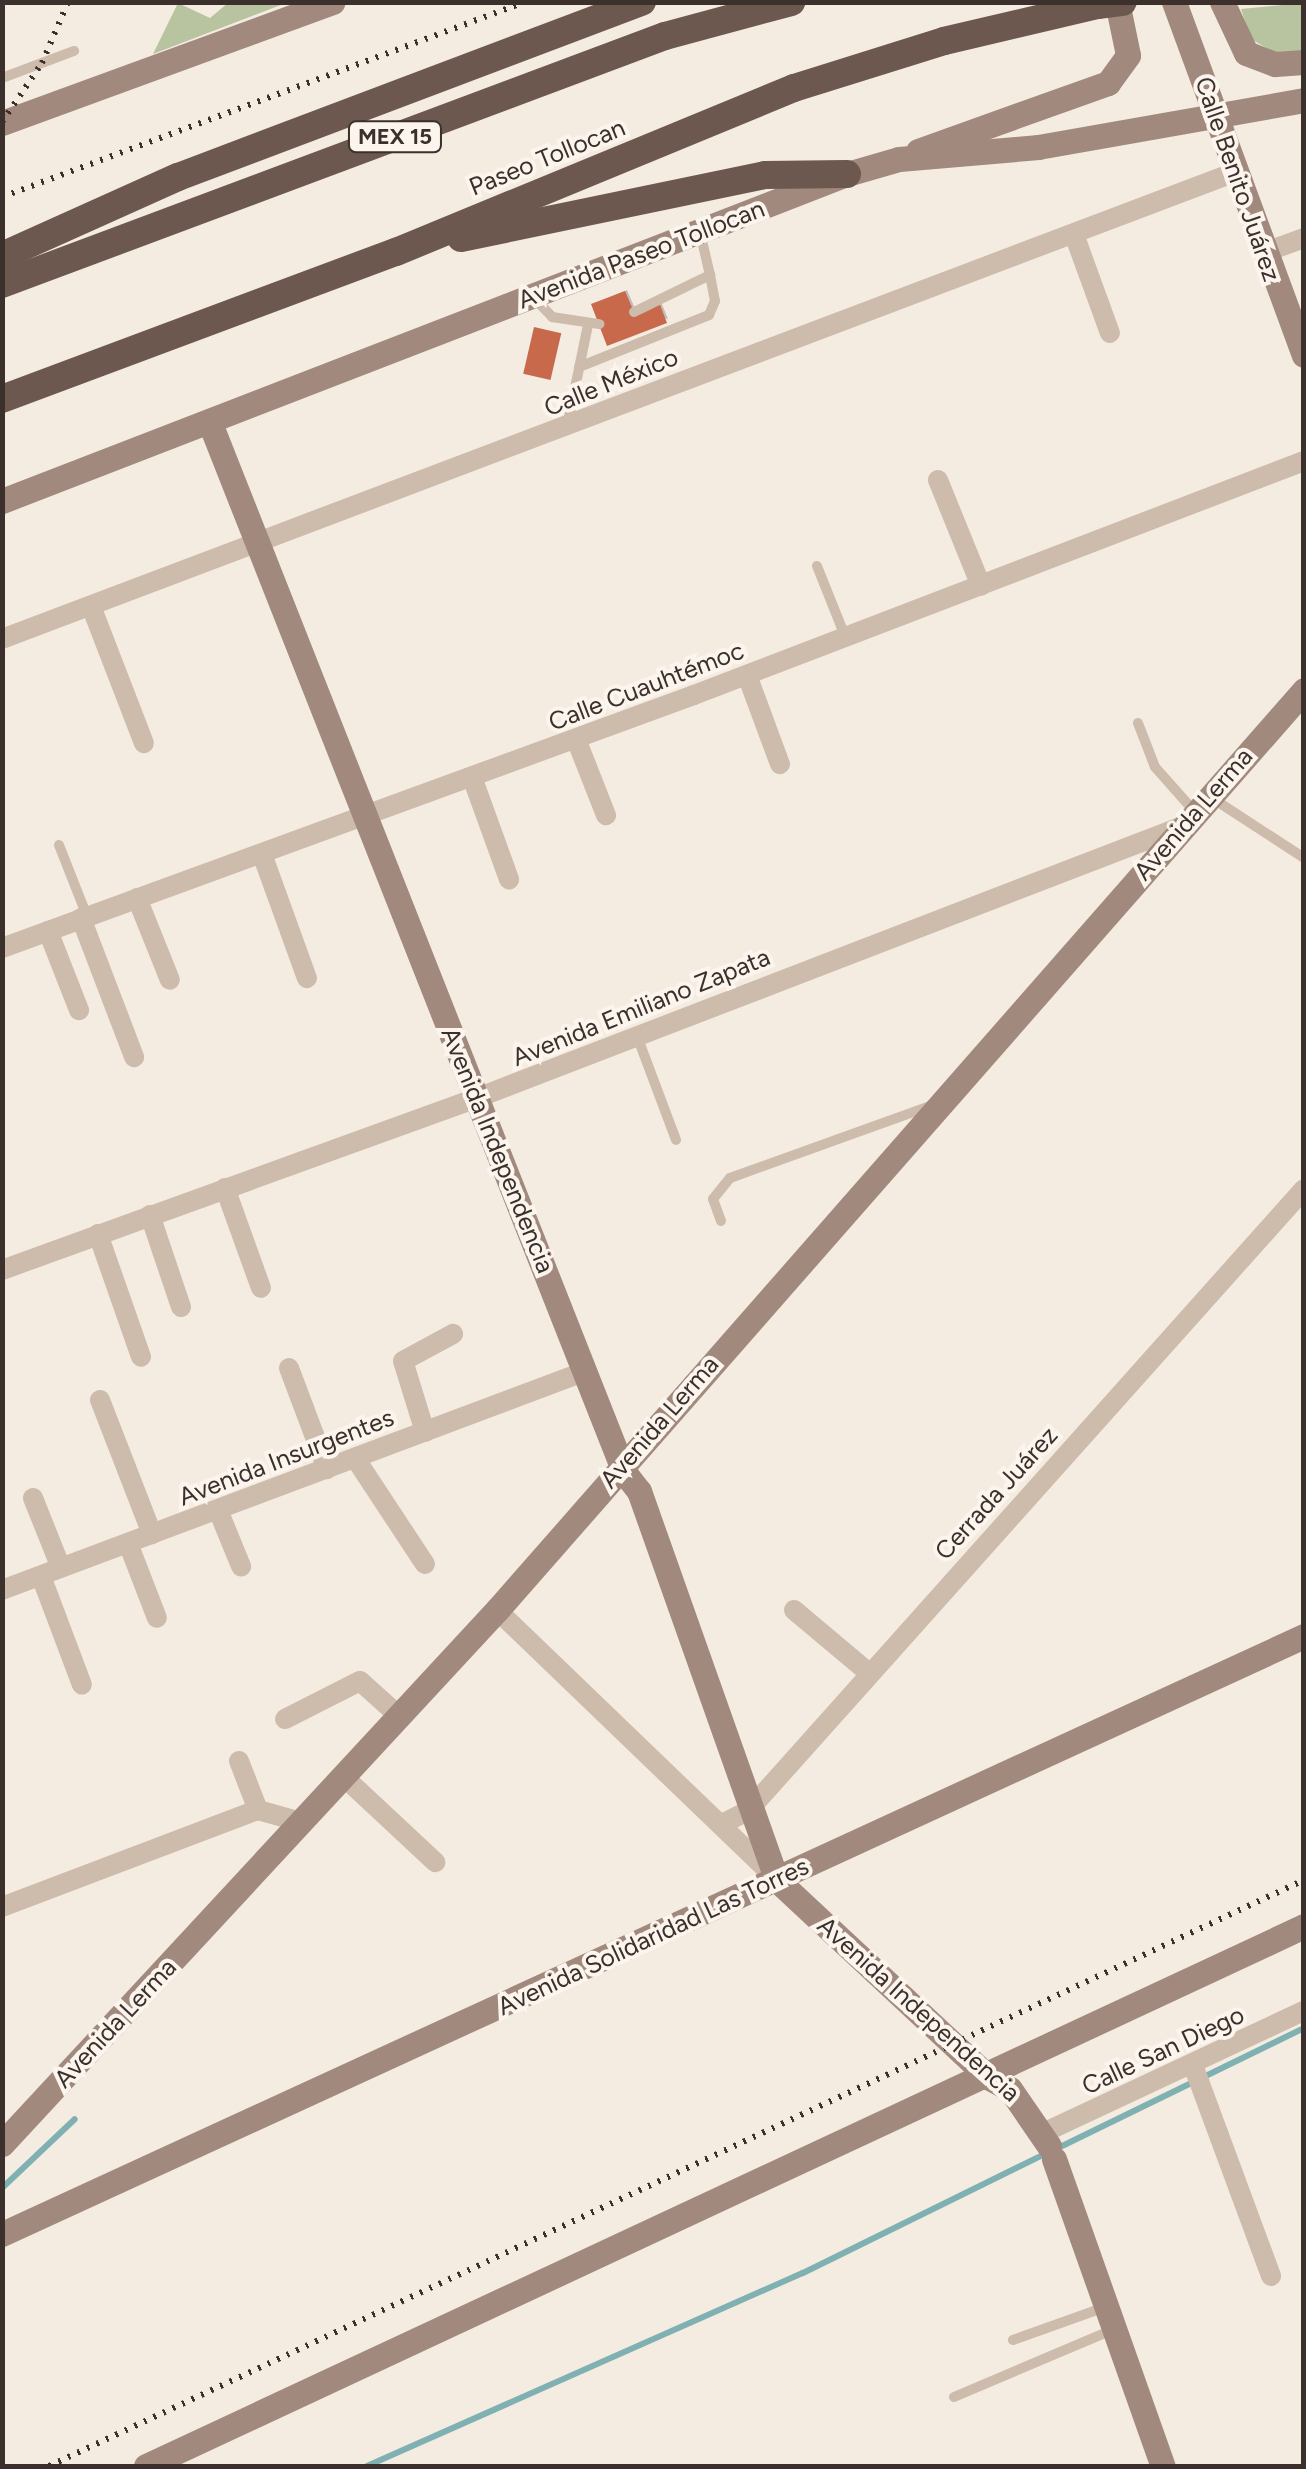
<!DOCTYPE html>
<html>
<head>
<meta charset="utf-8">
<style>
	body { margin:0 }
	#map { position:relative; width:1306px; height:2469px; overflow:hidden; background:#f4ebe1; font-family:Figtree,sans-serif }
	div>[style] { position:absolute }
	[style*='--x'] { left:calc(var(--x)*1px); top:calc(var(--y)*1px); width:calc(var(--w)*1px); rotate:calc(var(--a)*1deg) }
	.green>* { inset:0; background:#b8c4a0 }
	.shadow>* { inset:0; background:#0003 }
	.stream>* { height:6px; margin:-3px; padding:0 3px; transform-origin:3px; border-radius:3px; background:#7fb0b2 }
	.building>* { inset:0; background:#c8694b; transform-origin:0 0 }
	.service>* { height:10px; margin:-5px; padding:0 5px; transform-origin:5px; border-radius:5px; background:#cdbbac }
	.minor>* { height:20px; margin:-10px; padding:0 10px; transform-origin:10px; border-radius:10px; background:#cdbbac }
	.secondary>* { height:25px; margin:-12.5px; padding:0 12.5px; transform-origin:12.5px; border-radius:12.5px; background:#a18a7d }
	.trunk>* { height:28px; margin:-14px; padding:0 14px; transform-origin:14px; border-radius:14px; background:#6c584f }
	.rail>* { height:6px; margin-top:-3px; transform-origin:0; background:repeating-linear-gradient(90deg,#3b302b 0 2.5px,transparent 0 10.5px) }
	.trunk-bridge>* { height:28px; margin:-14px; padding:0 14px; transform-origin:14px; border-radius:14px; background:#6c584f }
	span { translate:-50% -50%; white-space:nowrap; text-align:center; line-height:1.15; -webkit-text-stroke:8px #fbf5ee; paint-order:stroke }
	.shield-label span { padding:2px 8px; background:#fbf5ee; border:2px solid; border-radius:8px; -webkit-text-stroke-width:0 }
	.shield-label { font-size:22px; color:#3b302b; font-weight:700 }
	.street-label { font-size:25px; color:#3b302b }
	.frame { position:absolute; inset:0; border:5px solid #3b302b; pointer-events:none }
</style>
</head>
<body>
<div id="map">
	<div class="green">
		<i style="clip-path:polygon(178px 3px,210px 18px,228px 3px,286px 3px,153px 54px)"></i>
		<i style="clip-path:polygon(1303px 3px,1303px 55px,1282px 57px,1251px 39px,1241px 9px)"></i>
	</div>
	<div class="shadow">
		<i style="clip-path:polygon(627px 290px,636px 311px,661px 302px,668px 319px,596px 303px)"></i>
	</div>
	<div class="stream">
		<i style="--x:1058;--y:2148;--w:274;--a:-26"></i>
		<i style="--x:2;--y:2188;--w:100;--a:-43.4"></i>
		<i style="--x:367;--y:2466;--w:477;--a:-23.9"></i>
		<i style="--x:803;--y:2273;--w:272;--a:-26.2"></i>
	</div>
	<div class="building">
		<i style="clip-path:polygon(625px 291px,634px 312px,659px 302px,667px 323px,607px 346px,591px 304px)"></i>
		<i style="left:534px;top:327px;width:28px;height:48px;rotate:13deg"></i>
	</div>
	<div class="service">
		<i style="--x:2;--y:78;--w:77;--a:-20.6"></i>
		<i style="--x:533;--y:297;--w:28;--a:46"></i>
		<i style="--x:552;--y:317;--w:48;--a:8.5"></i>
		<i style="--x:634;--y:312;--w:85;--a:-26"></i>
		<i style="--x:710;--y:275;--w:44;--a:-103.1"></i>
		<i style="--x:579;--y:367;--w:140;--a:-21.8"></i>
		<i style="--x:709;--y:315;--w:15;--a:-67"></i>
		<i style="--x:715;--y:301;--w:26;--a:-101"></i>
		<i style="--x:567;--y:427;--w:104;--a:-78.4"></i>
		<i style="--x:817;--y:566;--w:75;--a:68.2"></i>
		<i style="--x:1138;--y:723;--w:47;--a:68.9"></i>
		<i style="--x:1155;--y:767;--w:59;--a:48.4"></i>
		<i style="--x:1212;--y:798;--w:110;--a:33.1"></i>
		<i style="--x:59;--y:845;--w:76;--a:68.5"></i>
		<i style="--x:637;--y:1036;--w:111;--a:69.4"></i>
		<i style="--x:721;--y:1221;--w:23;--a:-110"></i>
		<i style="--x:713;--y:1199;--w:27;--a:-51"></i>
		<i style="--x:730;--y:1178;--w:213;--a:-19.8"></i>
		<i style="--x:1013;--y:2340;--w:98;--a:-19.7"></i>
		<i style="--x:954;--y:2397;--w:172;--a:-23"></i>
	</div>
	<div class="minor">
		<i style="--x:1075;--y:237;--w:102;--a:70"></i>
		<i style="--x:1263;--y:253;--w:44;--a:-20.1"></i>
		<i style="--x:938;--y:480;--w:114;--a:67.9"></i>
		<i style="--x:91;--y:606;--w:147;--a:68.9"></i>
		<i style="--x:2;--y:639;--w:1322;--a:-20.74"></i>
		<i style="--x:747;--y:675;--w:95;--a:69.7"></i>
		<i style="--x:576;--y:739;--w:82;--a:68.5"></i>
		<i style="--x:472;--y:777;--w:109;--a:70.1"></i>
		<i style="--x:262;--y:854;--w:132;--a:70.1"></i>
		<i style="--x:137;--y:898;--w:88;--a:68.1"></i>
		<i style="--x:81;--y:918;--w:149;--a:69.1"></i>
		<i style="--x:48;--y:931;--w:85;--a:68.6"></i>
		<i style="--x:2;--y:948;--w:737;--a:-20.08"></i>
		<i style="--x:694;--y:695;--w:653;--a:-20.99"></i>
		<i style="--x:225;--y:1188;--w:106;--a:70.2"></i>
		<i style="--x:150;--y:1215;--w:97;--a:71.4"></i>
		<i style="--x:98;--y:1234;--w:130;--a:70.7"></i>
		<i style="--x:2;--y:1270;--w:505;--a:-19.91"></i>
		<i style="--x:477;--y:1098;--w:757;--a:-21.07"></i>
		<i style="--x:289;--y:1368;--w:108;--a:69.4"></i>
		<i style="--x:100;--y:1400;--w:144;--a:68.8"></i>
		<i style="--x:425;--y:1432;--w:74;--a:-107.2"></i>
		<i style="--x:403;--y:1361;--w:57;--a:-28.4"></i>
		<i style="--x:355;--y:1458;--w:127;--a:56.6"></i>
		<i style="--x:33;--y:1498;--w:75;--a:68.2"></i>
		<i style="--x:218;--y:1510;--w:61;--a:67.7"></i>
		<i style="--x:128;--y:1543;--w:80;--a:68.9"></i>
		<i style="--x:41;--y:1576;--w:116;--a:69.4"></i>
		<i style="--x:2;--y:1590;--w:624;--a:-20.56"></i>
		<i style="--x:497;--y:1610;--w:382;--a:43.9"></i>
		<i style="--x:794;--y:1610;--w:97;--a:40"></i>
		<i style="--x:285;--y:1719;--w:84;--a:-26.9"></i>
		<i style="--x:360;--y:1681;--w:52;--a:41.9"></i>
		<i style="--x:239;--y:1761;--w:53;--a:68.8"></i>
		<i style="--x:344;--y:1777;--w:125;--a:43"></i>
		<i style="--x:722;--y:1824;--w:29;--a:-27"></i>
		<i style="--x:748;--y:1811;--w:834;--a:-48.21"></i>
		<i style="--x:2;--y:1907;--w:274;--a:-20.8"></i>
		<i style="--x:258;--y:1810;--w:45;--a:15.6"></i>
		<i style="--x:1193;--y:2065;--w:225;--a:69.7"></i>
		<i style="--x:1043;--y:2133;--w:288;--a:-25.1"></i>
	</div>
	<div class="secondary">
		<i style="--x:1174;--y:2;--w:376;--a:69.8"></i>
		<i style="--x:1222;--y:2;--w:56;--a:64.8"></i>
		<i style="--x:1246;--y:53;--w:31;--a:21"></i>
		<i style="--x:1275;--y:64;--w:29;--a:-4"></i>
		<i style="--x:2;--y:123;--w:352;--a:-20.1"></i>
		<i style="--x:918;--y:151;--w:202;--a:-19.7"></i>
		<i style="--x:1108;--y:83;--w:34;--a:-54"></i>
		<i style="--x:1128;--y:55;--w:54;--a:-101.7"></i>
		<i style="--x:210;--y:423;--w:1128;--a:68.46"></i>
		<i style="--x:624;--y:1472;--w:24;--a:52"></i>
		<i style="--x:639;--y:1491;--w:413;--a:70.5"></i>
		<i style="--x:777;--y:1880;--w:289;--a:43"></i>
		<i style="--x:988;--y:2077;--w:25;--a:29"></i>
		<i style="--x:1010;--y:2089;--w:69;--a:55.6"></i>
		<i style="--x:2;--y:501;--w:906;--a:-21.16"></i>
		<i style="--x:847;--y:174;--w:54;--a:-16.1"></i>
		<i style="--x:899;--y:159;--w:140;--a:-4.9"></i>
		<i style="--x:1038;--y:147;--w:270;--a:-10"></i>
		<i style="--x:2;--y:2144;--w:728;--a:-47.17"></i>
		<i style="--x:497;--y:1610;--w:1224;--a:-48.74"></i>
		<i style="--x:1054;--y:2159;--w:326;--a:70.5"></i>
		<i style="--x:2;--y:2234;--w:1433;--a:-24.67"></i>
		<i style="--x:146;--y:2466;--w:1278;--a:-25"></i>
	</div>
	<div class="trunk">
		<i style="--x:461;--y:238;--w:310;--a:-11.7"></i>
		<i style="--x:765;--y:175;--w:82;--a:-0.7"></i>
		<i style="--x:2;--y:256;--w:193;--a:-24.2"></i>
		<i style="--x:178;--y:177;--w:496;--a:-20.7"></i>
		<i style="--x:2;--y:284;--w:708;--a:-20.51"></i>
		<i style="--x:665;--y:36;--w:131;--a:-15.1"></i>
		<i style="--x:2;--y:399;--w:421;--a:-20.5"></i>
		<i style="--x:396;--y:252;--w:430;--a:-22.4"></i>
		<i style="--x:794;--y:88;--w:157;--a:-17.4"></i>
		<i style="--x:944;--y:41;--w:158;--a:-13.2"></i>
	</div>
	<div class="rail">
		<i style="--x:2;--y:122;--w:71;--a:-55.9"></i>
		<i style="--x:42;--y:63;--w:66;--a:-66.9"></i>
		<i style="--x:2;--y:197;--w:558;--a:-20.45"></i>
		<i style="--x:49;--y:2466;--w:1385;--a:-25.03"></i>
	</div>
	<div class="trunk-bridge">
		<i style="--x:1098;--y:5;--w:25;--a:-7"></i>
	</div>
	<div class="shield-label">
		<span style="left:395px;top:137px">MEX 15</span>
	</div>
	<div class="street-label">
		<span style="left:547px;top:157px;rotate:-22deg">Paseo Tollocan</span>
		<span style="left:1238px;top:179px;rotate:71deg">Calle Benito Juárez</span>
		<span style="left:641px;top:254px;rotate:-21deg">Avenida Paseo Tollocan</span>
		<span style="left:611px;top:382px;rotate:-22deg">Calle México</span>
		<span style="left:646px;top:686px;rotate:-21deg">Calle Cuauhtémoc</span>
		<span style="left:1193px;top:814px;rotate:-49deg">Avenida Lerma</span>
		<span style="left:641px;top:1007px;rotate:-22deg">Avenida Emiliano Zapata</span>
		<span style="left:498px;top:1150px;rotate:68deg">Avenida Independencia</span>
		<span style="left:659px;top:1422px;rotate:-49deg">Avenida Lerma</span>
		<span style="left:286px;top:1457px;rotate:-21deg">Avenida Insurgentes</span>
		<span style="left:996px;top:1493px;rotate:-48deg">Cerrada Juárez</span>
		<span style="left:653px;top:1936px;rotate:-25deg">Avenida Solidaridad Las Torres</span>
		<span style="left:919px;top:2009px;rotate:42deg">Avenida Independencia</span>
		<span style="left:115px;top:2023px;rotate:-47deg">Avenida Lerma</span>
		<span style="left:1163px;top:2050px;rotate:-25deg">Calle San Diego</span>
	</div>
	<div class="frame"></div>
</div>
</body>
</html>
